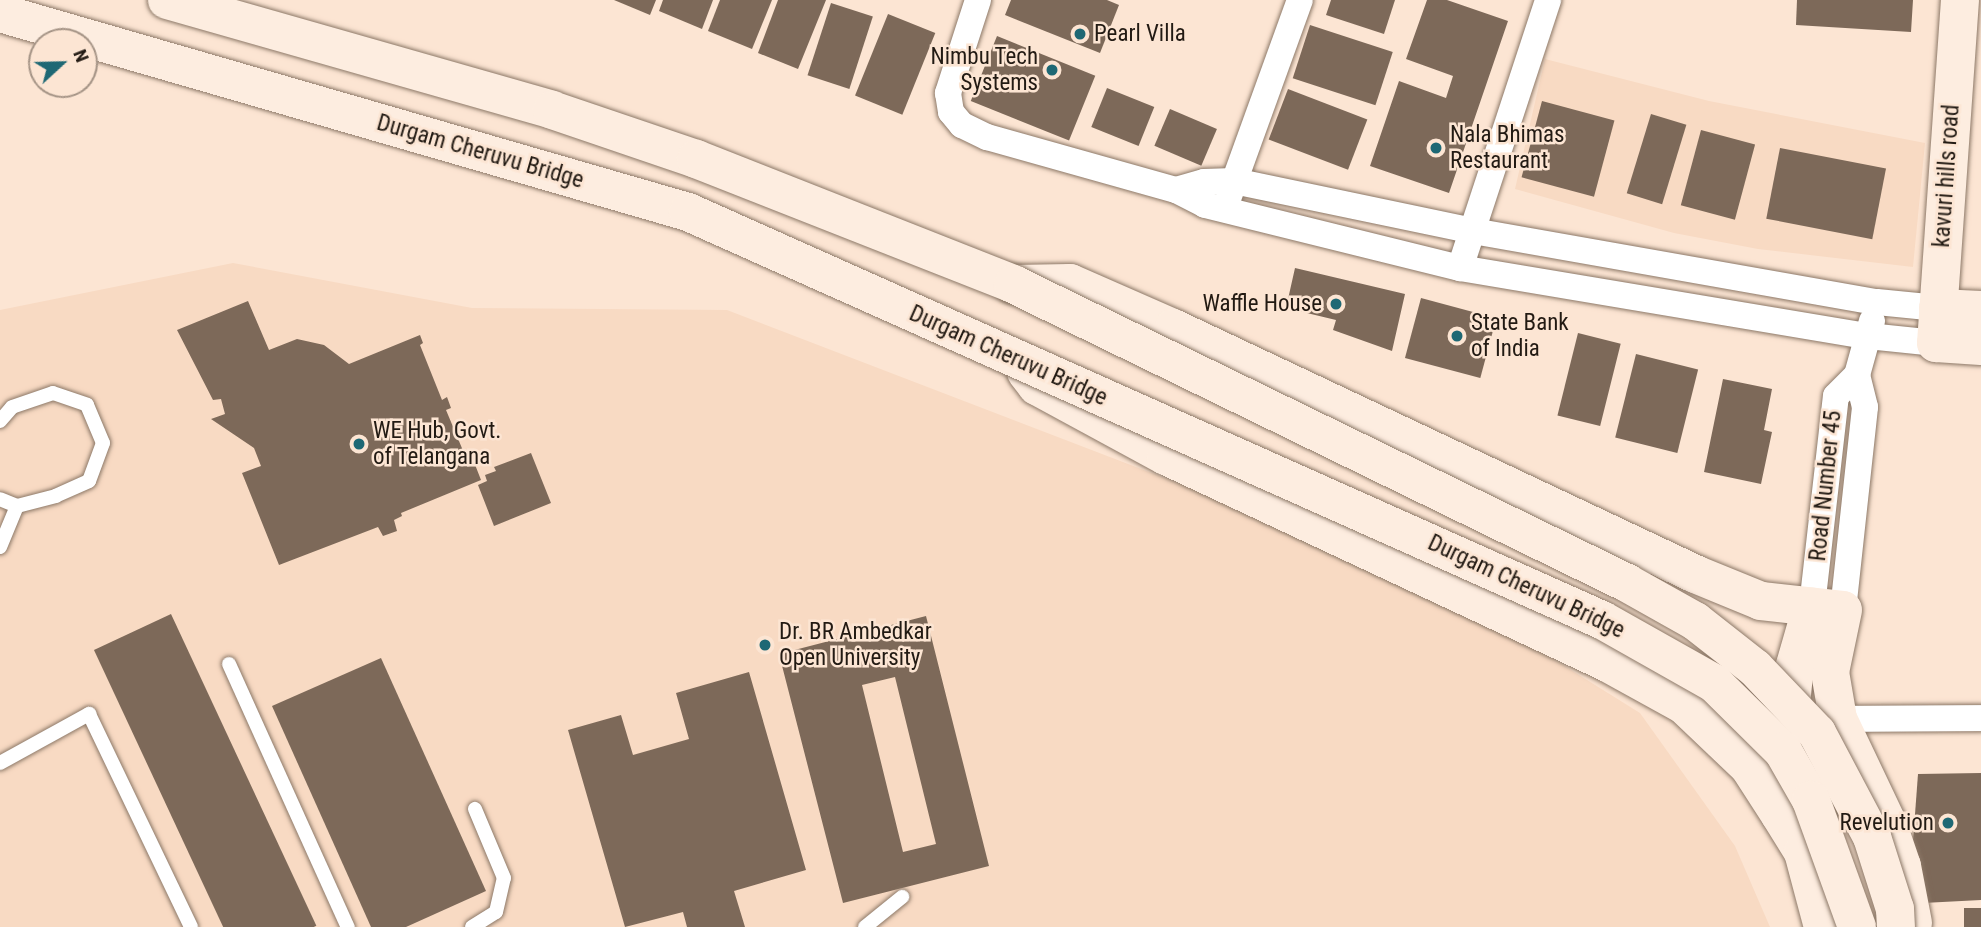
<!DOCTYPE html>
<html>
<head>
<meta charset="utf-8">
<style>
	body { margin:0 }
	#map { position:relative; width:1981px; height:927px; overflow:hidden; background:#fce5d3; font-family:"Roboto Condensed",sans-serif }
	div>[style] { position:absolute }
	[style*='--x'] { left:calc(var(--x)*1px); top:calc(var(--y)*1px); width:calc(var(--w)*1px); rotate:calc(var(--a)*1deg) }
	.built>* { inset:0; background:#f8dac3 }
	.building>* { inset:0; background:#7d6959; transform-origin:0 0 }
	.roads { filter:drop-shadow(0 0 2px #8c7867) drop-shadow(0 0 2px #8c7867) }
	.lane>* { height:14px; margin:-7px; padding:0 7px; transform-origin:7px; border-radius:7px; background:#fff }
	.street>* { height:26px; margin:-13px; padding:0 13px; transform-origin:13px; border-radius:13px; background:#fff }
	.secondary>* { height:38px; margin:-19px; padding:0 19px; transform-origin:19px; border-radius:19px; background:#fdede0 }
	.bridges { filter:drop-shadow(0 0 2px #8c7867) drop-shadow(0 0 2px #8c7867) }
	.secondary-bridge>* { height:38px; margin:-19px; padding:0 19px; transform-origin:19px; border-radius:19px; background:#fdede0 }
	.dots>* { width:19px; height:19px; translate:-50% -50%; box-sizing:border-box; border:4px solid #fce5d3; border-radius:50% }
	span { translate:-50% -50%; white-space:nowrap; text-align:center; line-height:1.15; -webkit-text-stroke:5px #fce5d3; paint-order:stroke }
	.poi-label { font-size:23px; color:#221a13 }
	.left { translate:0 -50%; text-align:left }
	.right { translate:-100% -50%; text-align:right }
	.street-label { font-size:23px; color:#221a13 }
	.north { position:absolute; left:28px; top:28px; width:70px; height:70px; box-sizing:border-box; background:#fce5d3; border:2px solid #a59486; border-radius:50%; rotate:68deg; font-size:19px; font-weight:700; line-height:28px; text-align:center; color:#221a13 }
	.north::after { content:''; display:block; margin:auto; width:24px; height:32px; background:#1e6874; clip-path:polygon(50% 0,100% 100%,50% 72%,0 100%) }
</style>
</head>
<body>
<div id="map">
	<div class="built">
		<i style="clip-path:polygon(1545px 59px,1709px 101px,1925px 143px,1913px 267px,1758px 249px,1674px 233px,1515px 189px)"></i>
		<i style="clip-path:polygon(233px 263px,472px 308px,727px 310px,1420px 576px,1640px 713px,1735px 846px,1770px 927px,0 927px,0 310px)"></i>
	</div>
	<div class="building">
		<i style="clip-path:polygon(614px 0,656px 0,650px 15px)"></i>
		<i style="clip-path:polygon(663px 0,713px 0,702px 29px,659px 11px)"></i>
		<i style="clip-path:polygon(720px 0,772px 0,752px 49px,708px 31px)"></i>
		<i style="clip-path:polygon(778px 0,826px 0,798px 69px,758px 53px)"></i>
		<i style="clip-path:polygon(1011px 0,1107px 0,1119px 5px,1100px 53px,1005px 15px)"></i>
		<i style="clip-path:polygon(1331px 0,1395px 0,1384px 34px,1326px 15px)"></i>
		<i style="clip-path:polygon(1427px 0,1447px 0,1508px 21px,1449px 193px,1370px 166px,1399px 81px,1446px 98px,1453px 76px,1406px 59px)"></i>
		<i style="clip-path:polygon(1797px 0,1913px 0,1911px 32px,1796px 25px)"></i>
		<i style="left:831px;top:3px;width:44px;height:76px;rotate:18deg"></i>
		<i style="left:888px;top:14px;width:51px;height:88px;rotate:22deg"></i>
		<i style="left:1310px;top:25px;width:87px;height:56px;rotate:18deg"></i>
		<i style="left:997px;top:36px;width:106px;height:70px;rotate:22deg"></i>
		<i style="left:1107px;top:88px;width:51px;height:42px;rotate:22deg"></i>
		<i style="left:1288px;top:89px;width:85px;height:54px;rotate:21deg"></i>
		<i style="left:1542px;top:101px;width:75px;height:79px;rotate:15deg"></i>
		<i style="left:1170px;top:109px;width:51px;height:40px;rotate:23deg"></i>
		<i style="left:1651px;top:114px;width:37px;height:83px;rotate:17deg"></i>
		<i style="left:1701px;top:130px;width:56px;height:78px;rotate:15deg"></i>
		<i style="left:1780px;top:148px;width:108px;height:72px;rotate:11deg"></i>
		<i style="clip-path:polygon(1295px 268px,1405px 294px,1392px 351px,1333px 330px,1336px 320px,1286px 308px)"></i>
		<i style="left:1421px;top:298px;width:78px;height:62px;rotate:15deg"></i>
		<i style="clip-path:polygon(248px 301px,269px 350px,297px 339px,324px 345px,349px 364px,420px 335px,423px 343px,420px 345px,442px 400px,447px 397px,451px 408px,446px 410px,469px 465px,474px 462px,481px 480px,401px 513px,402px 516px,394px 520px,397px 531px,383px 536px,378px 527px,279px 565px,242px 473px,261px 466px,254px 448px,211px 419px,225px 414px,221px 399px,213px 400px,177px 330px)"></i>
		<i style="left:1578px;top:333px;width:44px;height:85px;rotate:14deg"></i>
		<i style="left:1636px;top:354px;width:64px;height:86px;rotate:14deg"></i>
		<i style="clip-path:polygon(1723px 379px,1772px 389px,1764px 430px,1772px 432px,1761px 484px,1704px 472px)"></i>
		<i style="clip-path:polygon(531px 453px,551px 503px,494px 526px,478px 485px,487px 481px,485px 475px,496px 471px,494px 467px)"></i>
		<i style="left:171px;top:614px;width:344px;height:85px;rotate:65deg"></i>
		<i style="clip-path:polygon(evenodd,926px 616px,989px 866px,843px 903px,779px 654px,926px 616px,895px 677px,936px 844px,903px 852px,862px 685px,895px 677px)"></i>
		<i style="clip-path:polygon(381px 658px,486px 891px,406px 927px,371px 927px,272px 706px)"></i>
		<i style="clip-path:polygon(749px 672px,806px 870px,734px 891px,745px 927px,687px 927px,683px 912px,625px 927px,568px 730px,621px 715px,633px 755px,689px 739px,676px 693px)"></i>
		<i style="clip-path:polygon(1981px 773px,1981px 900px,1923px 903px,1913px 841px,1918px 774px)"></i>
		<i style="left:1964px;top:908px;width:17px;height:19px"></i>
	</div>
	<div class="roads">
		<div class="lane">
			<i style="--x:0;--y:421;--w:18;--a:-49"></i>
			<i style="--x:12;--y:407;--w:43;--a:-18.9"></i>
			<i style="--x:53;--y:393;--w:36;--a:19"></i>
			<i style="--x:87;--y:405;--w:41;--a:67.2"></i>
			<i style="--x:103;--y:443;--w:40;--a:110.2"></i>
			<i style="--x:89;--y:481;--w:36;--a:156"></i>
			<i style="--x:56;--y:496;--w:40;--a:165.6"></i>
			<i style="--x:17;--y:506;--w:18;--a:-158"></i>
			<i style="--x:0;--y:547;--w:44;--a:-67.5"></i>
			<i style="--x:229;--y:664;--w:289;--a:65.7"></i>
			<i style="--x:0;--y:763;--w:102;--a:-28.8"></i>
			<i style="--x:89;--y:714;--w:236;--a:64.4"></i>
			<i style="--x:472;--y:927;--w:28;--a:-32"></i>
			<i style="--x:496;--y:912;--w:35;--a:-77"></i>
			<i style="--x:504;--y:878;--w:75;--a:-112.8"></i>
			<i style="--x:865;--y:927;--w:48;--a:-39"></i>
		</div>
		<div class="street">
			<i style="--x:978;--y:0;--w:98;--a:107.9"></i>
			<i style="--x:948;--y:93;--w:19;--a:81"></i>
			<i style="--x:951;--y:112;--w:17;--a:50"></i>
			<i style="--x:962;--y:125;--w:28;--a:26"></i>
			<i style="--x:987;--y:137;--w:196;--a:15.7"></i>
			<i style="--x:1176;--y:190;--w:33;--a:27"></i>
			<i style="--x:1205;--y:205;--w:263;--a:13.9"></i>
			<i style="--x:1460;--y:268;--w:414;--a:9.5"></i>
			<i style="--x:1868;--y:336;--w:68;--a:5.9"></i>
			<i style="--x:1176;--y:190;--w:29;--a:-16"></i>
			<i style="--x:1204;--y:182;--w:30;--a:-2"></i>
			<i style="--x:1234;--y:181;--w:244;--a:11.8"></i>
			<i style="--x:1473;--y:231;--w:410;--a:10"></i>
			<i style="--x:1877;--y:302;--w:61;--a:5.6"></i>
			<i style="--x:1229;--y:196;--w:208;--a:-70.1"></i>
			<i style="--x:1460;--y:268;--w:282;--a:-71.8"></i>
			<i style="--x:1812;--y:606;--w:211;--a:-83.5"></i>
			<i style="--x:1836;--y:396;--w:30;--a:-45"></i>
			<i style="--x:1857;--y:375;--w:56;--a:-74.5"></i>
			<i style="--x:1843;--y:610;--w:204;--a:-83.8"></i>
			<i style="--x:1865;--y:407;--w:33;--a:-104"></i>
			<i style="--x:1838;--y:719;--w:143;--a:-0.4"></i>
		</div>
		<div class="secondary">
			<i style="--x:1960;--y:0;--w:344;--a:94"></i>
			<i style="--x:1936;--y:343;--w:45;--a:3.8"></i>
			<i style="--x:1013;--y:284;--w:57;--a:-1"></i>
			<i style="--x:1070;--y:283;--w:112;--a:23.6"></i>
			<i style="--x:1173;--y:328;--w:577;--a:25.23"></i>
			<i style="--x:1695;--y:574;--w:71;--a:22.2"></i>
			<i style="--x:1761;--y:601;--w:82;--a:6.3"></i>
			<i style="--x:1843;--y:610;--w:63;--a:101.8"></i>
			<i style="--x:1830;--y:672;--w:48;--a:80.3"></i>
			<i style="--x:1838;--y:719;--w:114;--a:64.6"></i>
			<i style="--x:1887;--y:822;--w:46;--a:71.2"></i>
			<i style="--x:1902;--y:866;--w:58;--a:79.1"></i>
			<i style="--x:1938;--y:308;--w:43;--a:2.7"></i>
			<i style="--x:1026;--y:372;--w:18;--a:52"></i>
			<i style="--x:1037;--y:386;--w:147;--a:28.5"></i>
			<i style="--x:1166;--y:456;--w:488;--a:25.1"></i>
			<i style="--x:1608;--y:663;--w:87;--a:28.9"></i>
			<i style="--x:1684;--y:705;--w:90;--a:43.6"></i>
			<i style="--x:1749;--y:767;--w:57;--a:57.1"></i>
			<i style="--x:1780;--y:815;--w:44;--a:58.1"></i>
			<i style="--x:1803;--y:852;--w:78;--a:75.1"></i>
			<i style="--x:1788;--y:733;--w:68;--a:-84.1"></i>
			<i style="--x:1795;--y:665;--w:61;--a:-73.9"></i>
		</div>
	</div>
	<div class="bridges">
		<div class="secondary-bridge">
			<i style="--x:167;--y:0;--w:400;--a:15.9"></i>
			<i style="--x:552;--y:110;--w:152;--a:18.8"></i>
			<i style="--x:696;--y:159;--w:341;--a:21.5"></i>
			<i style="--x:1013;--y:284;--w:683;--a:25.96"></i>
			<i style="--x:1627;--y:583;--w:78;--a:29.2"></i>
			<i style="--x:1695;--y:621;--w:76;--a:38.1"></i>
			<i style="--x:1755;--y:668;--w:90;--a:46.4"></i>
			<i style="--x:1817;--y:733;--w:118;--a:62.1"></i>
			<i style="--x:1872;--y:837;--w:76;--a:72.3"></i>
			<i style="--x:1895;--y:909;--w:18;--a:87"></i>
			<i style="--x:0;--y:13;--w:716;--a:16.13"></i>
			<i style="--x:688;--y:212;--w:1001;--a:24.06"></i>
			<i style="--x:1602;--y:620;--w:129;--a:29.4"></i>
			<i style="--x:1714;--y:683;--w:97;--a:44.6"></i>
			<i style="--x:1783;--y:751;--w:56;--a:60.3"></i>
			<i style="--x:1811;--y:800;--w:135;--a:70.1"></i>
		</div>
	</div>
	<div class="dots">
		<i style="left:1080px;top:34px;background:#1e6874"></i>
		<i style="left:1052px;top:70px;background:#1e6874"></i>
		<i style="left:1436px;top:148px;background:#1e6874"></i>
		<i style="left:1336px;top:304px;background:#1e6874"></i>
		<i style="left:1457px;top:336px;background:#1e6874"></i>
		<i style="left:359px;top:444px;background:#1e6874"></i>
		<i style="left:765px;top:645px;background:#1e6874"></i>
		<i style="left:1948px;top:823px;background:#1e6874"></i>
	</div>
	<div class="poi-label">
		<span class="left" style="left:1094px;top:34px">Pearl Villa</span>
		<span class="right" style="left:1038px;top:70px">Nimbu Tech<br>Systems</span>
		<span class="left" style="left:1450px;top:148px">Nala Bhimas<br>Restaurant</span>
		<span class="right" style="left:1322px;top:304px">Waffle House</span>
		<span class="left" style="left:1471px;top:336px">State Bank<br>of India</span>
		<span class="left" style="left:373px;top:444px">WE Hub, Govt.<br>of Telangana</span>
		<span class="left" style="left:779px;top:645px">Dr. BR Ambedkar<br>Open University</span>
		<span class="right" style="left:1934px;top:823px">Revelution</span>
	</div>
	<div class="street-label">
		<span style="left:480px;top:152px;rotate:16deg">Durgam Cheruvu Bridge</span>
		<span style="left:1947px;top:176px;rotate:-86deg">kavuri hills road</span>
		<span style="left:1008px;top:356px;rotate:24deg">Durgam Cheruvu Bridge</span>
		<span style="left:1826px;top:486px;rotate:-84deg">Road Number 45</span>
		<span style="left:1526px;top:587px;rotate:25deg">Durgam Cheruvu Bridge</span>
	</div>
	<div class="north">N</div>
</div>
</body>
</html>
